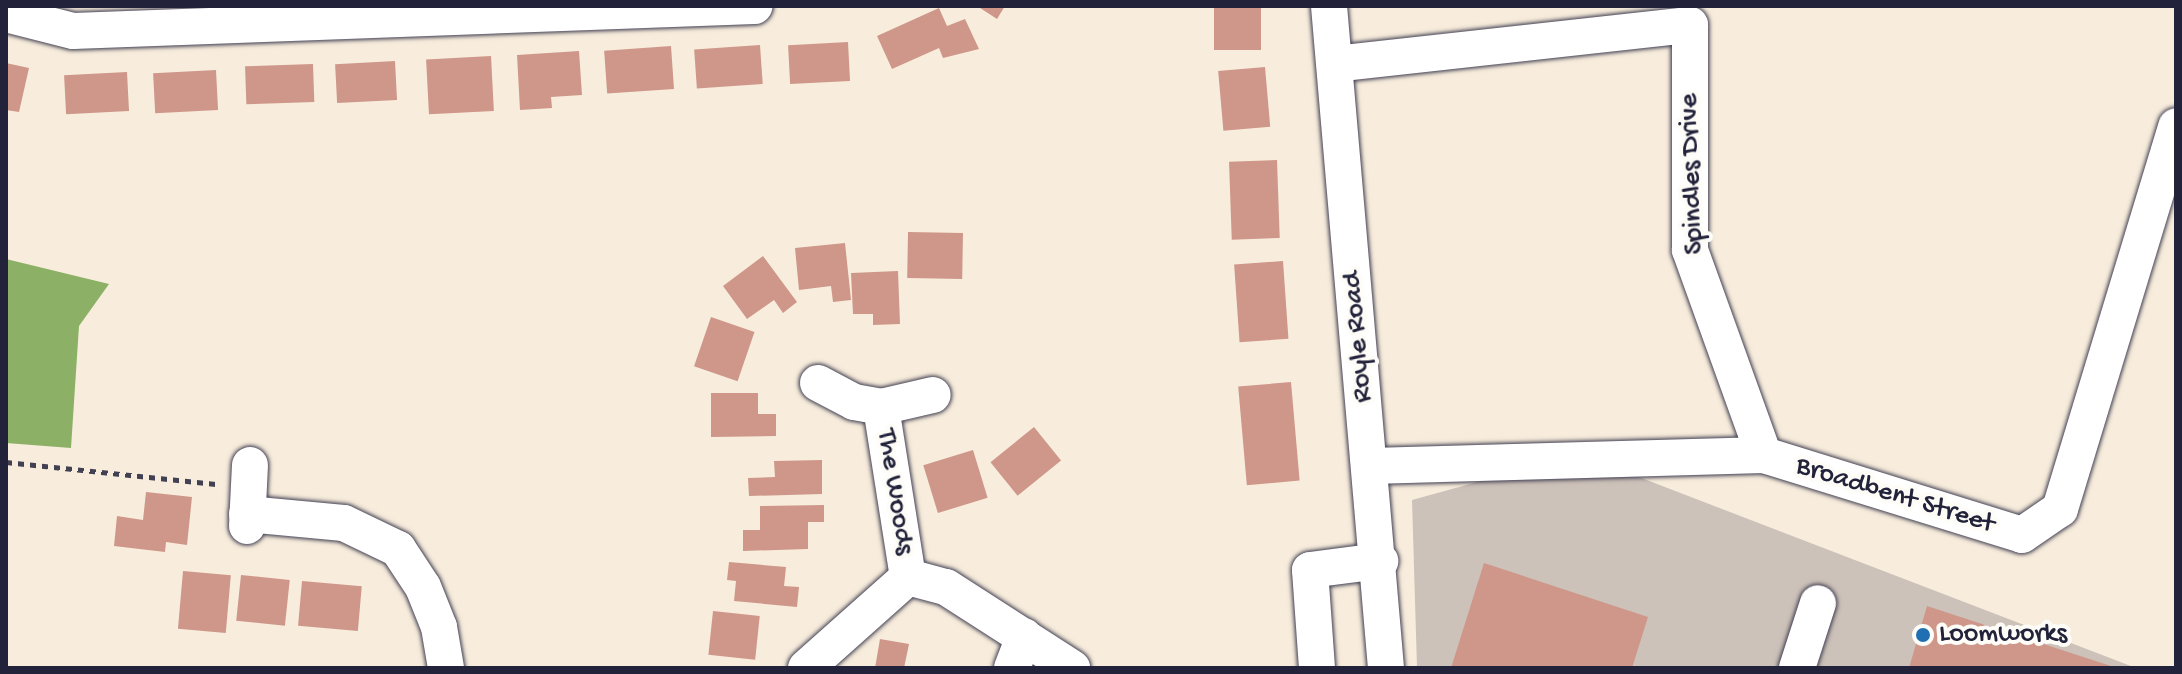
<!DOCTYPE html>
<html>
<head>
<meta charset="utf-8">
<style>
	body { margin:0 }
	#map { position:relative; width:2182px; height:674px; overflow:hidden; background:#f8eddc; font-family:"Gochi Hand",sans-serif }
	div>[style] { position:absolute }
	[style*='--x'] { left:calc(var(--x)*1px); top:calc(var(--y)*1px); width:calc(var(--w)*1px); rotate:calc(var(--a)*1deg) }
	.industrial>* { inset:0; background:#cdc2b9 }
	.forest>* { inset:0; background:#8cb166 }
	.building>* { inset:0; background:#ce978a; transform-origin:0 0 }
	.path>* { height:5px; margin-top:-2.5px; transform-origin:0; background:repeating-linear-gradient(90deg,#424053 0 6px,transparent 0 12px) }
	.roads { filter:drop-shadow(0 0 2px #424053) drop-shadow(0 0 2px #424053) }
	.minor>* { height:36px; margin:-18px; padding:0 18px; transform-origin:18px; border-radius:18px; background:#fff }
	.dots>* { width:22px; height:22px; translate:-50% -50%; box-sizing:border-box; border:4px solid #fdfcf7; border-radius:50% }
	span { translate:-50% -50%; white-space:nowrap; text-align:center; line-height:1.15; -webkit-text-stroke:8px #fdfcf7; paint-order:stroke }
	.street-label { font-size:28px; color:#22223b }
	.poi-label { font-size:28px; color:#22223b }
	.left { translate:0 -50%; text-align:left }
	.frame { position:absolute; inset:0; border:8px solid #22223b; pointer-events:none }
</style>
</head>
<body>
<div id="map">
	<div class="industrial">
		<i style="clip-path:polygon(1579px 454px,2136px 668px,1417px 668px,1412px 500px)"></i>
	</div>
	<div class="forest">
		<i style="clip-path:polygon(6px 259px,109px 284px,79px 326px,71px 448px,6px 443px)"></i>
	</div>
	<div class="building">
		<i style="clip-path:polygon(977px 6px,1005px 6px,997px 19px)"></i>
		<i style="left:1214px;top:6px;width:47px;height:44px"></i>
		<i style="clip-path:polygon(939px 8px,947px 26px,965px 19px,979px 49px,943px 58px,939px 48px,892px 69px,877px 36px)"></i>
		<i style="left:848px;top:42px;width:39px;height:60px;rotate:87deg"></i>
		<i style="left:760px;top:45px;width:39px;height:66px;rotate:86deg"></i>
		<i style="left:671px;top:46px;width:43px;height:67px;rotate:86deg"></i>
		<i style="clip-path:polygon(579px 51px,582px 95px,551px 97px,552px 108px,520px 110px,517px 55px)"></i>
		<i style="left:491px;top:56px;width:55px;height:65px;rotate:87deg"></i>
		<i style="left:395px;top:61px;width:39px;height:60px;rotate:87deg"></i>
		<i style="clip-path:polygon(6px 63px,29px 68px,19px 112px,6px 110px)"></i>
		<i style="left:313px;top:64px;width:38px;height:68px;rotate:88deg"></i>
		<i style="left:1265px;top:67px;width:60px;height:47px;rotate:85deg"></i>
		<i style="left:216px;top:70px;width:40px;height:63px;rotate:87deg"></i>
		<i style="left:127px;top:72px;width:39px;height:63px;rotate:87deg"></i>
		<i style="left:1277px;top:160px;width:78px;height:48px;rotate:88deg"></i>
		<i style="left:908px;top:232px;width:55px;height:46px;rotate:1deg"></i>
		<i style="clip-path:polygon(845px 243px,851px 300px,833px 302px,831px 286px,799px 290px,795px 248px)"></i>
		<i style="clip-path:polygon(763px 256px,797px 302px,783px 313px,774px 300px,747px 319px,723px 286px)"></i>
		<i style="left:1283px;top:261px;width:78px;height:49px;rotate:86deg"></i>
		<i style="clip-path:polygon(898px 271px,900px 324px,873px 325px,873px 314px,853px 314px,851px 273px)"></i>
		<i style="left:711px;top:317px;width:46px;height:52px;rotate:19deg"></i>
		<i style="left:1291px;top:382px;width:99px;height:53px;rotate:85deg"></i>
		<i style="clip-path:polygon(711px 393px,758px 393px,758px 414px,776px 414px,776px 436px,711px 437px)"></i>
		<i style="left:1034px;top:427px;width:43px;height:56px;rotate:51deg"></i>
		<i style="left:973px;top:450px;width:50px;height:52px;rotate:73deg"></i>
		<i style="clip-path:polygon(822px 460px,822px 494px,749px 496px,748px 478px,775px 477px,774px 461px)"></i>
		<i style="clip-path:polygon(146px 492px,192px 497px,187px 545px,166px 542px,165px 552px,114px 546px,117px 516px,143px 520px)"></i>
		<i style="clip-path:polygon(824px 505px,824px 522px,808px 522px,808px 549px,743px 551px,743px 530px,760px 530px,760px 506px)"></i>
		<i style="clip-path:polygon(729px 562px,786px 567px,784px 586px,799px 587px,797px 607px,734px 601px,736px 581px,727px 580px)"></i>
		<i style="clip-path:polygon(1484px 563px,1648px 617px,1632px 668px,1451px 668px)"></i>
		<i style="left:183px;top:571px;width:48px;height:58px;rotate:5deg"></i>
		<i style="left:241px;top:575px;width:49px;height:46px;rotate:6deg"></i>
		<i style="left:302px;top:581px;width:60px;height:45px;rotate:5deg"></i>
		<i style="clip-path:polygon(1927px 606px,2114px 667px,2114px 668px,1909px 668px)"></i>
		<i style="left:713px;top:611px;width:47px;height:44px;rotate:6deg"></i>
		<i style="clip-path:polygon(880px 639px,909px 644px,904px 668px,875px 668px)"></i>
	</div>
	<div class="path">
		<i style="--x:6;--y:462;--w:211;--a:6"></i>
	</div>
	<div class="roads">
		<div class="minor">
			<i style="--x:1329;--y:6;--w:664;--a:85.08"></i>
			<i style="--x:6;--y:14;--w:69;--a:14.2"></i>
			<i style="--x:73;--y:31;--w:682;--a:-2.1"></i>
			<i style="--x:1335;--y:64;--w:357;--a:-6.3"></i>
			<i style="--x:1690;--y:25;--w:225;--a:90"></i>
			<i style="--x:1690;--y:250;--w:218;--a:70.2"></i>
			<i style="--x:818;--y:383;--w:41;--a:27.8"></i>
			<i style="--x:854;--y:402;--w:27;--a:10"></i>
			<i style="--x:881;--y:407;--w:53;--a:-13"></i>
			<i style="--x:881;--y:407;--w:172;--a:81"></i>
			<i style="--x:1371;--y:466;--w:393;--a:-1.6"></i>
			<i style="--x:1764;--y:455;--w:270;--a:17.2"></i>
			<i style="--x:2022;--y:535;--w:46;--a:-34.4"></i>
			<i style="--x:2060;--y:509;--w:400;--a:-73.1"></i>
			<i style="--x:247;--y:514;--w:97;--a:5.3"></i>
			<i style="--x:344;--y:523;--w:60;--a:25.7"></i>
			<i style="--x:398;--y:549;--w:45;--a:56.7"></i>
			<i style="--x:423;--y:587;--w:43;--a:68.2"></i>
			<i style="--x:439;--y:627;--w:42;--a:80.3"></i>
			<i style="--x:247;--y:526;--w:61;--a:-87.2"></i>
			<i style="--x:806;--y:668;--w:137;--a:-41.7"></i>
			<i style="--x:908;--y:577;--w:39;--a:15"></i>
			<i style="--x:946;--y:587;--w:150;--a:32.7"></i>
			<i style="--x:1012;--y:668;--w:34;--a:-69"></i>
			<i style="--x:1317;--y:668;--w:98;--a:-94.1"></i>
			<i style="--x:1310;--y:570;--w:71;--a:-7.3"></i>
			<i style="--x:1797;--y:668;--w:68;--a:-72.1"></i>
		</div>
	</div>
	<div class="dots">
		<i style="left:1923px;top:635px;background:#1f6fb2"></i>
	</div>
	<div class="street-label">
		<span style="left:1693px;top:174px;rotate:-92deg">Spindles Drive</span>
		<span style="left:1359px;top:337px;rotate:-95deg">Royle Road</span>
		<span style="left:894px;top:492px;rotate:81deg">The Woods</span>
		<span style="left:1895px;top:496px;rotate:17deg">Broadbent Street</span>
	</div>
	<div class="poi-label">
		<span class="left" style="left:1939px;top:635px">Loomworks</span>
	</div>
	<div class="frame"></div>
</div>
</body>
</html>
